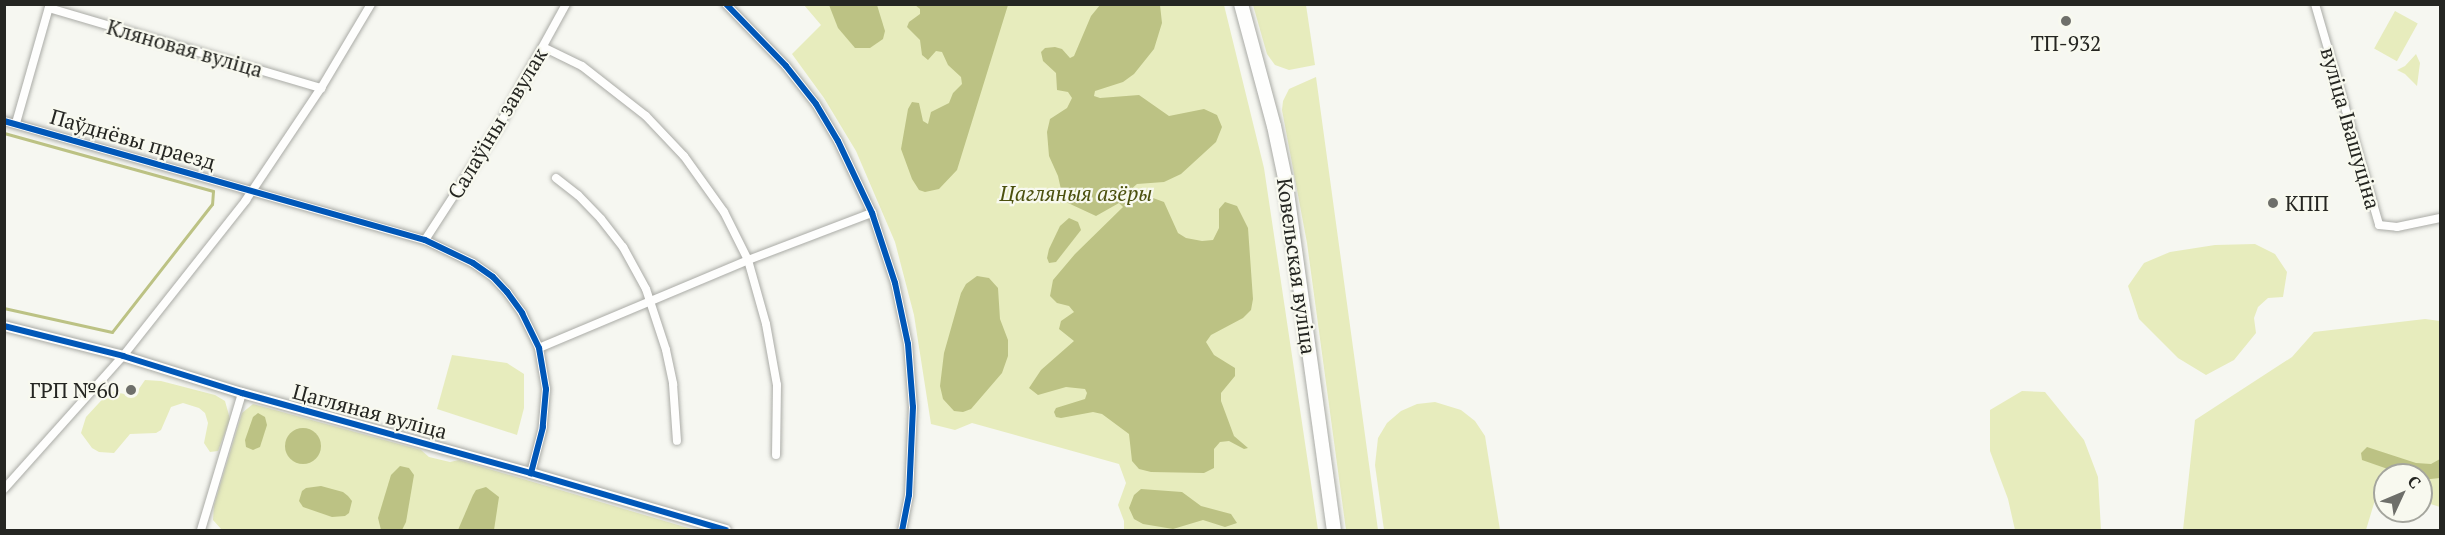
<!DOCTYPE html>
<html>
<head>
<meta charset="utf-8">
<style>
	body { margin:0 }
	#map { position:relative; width:2445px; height:535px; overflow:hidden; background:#f6f7f1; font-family:"PT Serif",serif }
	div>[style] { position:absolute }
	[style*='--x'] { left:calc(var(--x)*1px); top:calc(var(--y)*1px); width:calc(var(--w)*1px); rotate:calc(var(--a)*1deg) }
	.green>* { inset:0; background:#e7ecbd; transform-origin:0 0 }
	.water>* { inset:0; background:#bcc284 }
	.round { border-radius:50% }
	.stream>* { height:3px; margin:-1.5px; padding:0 1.5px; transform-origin:1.5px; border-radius:1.5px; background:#bcc284 }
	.roads { filter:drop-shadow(0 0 2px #aaaba6) drop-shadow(0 0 2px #aaaba6) }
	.street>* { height:8px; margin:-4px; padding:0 4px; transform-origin:4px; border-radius:4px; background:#fefefd }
	.secondary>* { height:10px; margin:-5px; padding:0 5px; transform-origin:5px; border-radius:5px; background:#fefefd }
	.highway>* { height:14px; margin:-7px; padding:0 7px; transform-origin:7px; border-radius:7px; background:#fefefd }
	.cycleway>* { height:6px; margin:-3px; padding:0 3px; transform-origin:3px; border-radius:3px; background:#0057b8 }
	.dots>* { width:16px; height:16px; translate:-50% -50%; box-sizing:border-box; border:3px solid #f8f9ef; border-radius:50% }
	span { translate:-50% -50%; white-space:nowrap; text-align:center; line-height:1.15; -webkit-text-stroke:4.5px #f8f9ef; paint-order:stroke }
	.poi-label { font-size:21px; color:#252622 }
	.left { translate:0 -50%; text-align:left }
	.right { translate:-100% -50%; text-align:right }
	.street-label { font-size:21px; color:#252622 }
	.park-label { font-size:21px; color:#4b500e; font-style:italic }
	.frame { position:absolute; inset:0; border:6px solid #252622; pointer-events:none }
	.north { position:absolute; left:2373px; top:463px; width:60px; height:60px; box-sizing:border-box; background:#f8f9ef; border:2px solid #a4a59d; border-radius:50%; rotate:46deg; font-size:16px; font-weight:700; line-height:24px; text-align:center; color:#252622 }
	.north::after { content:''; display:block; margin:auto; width:21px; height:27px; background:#6e6f6a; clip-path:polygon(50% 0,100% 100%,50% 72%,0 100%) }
</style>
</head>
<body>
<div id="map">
	<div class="green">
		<i style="clip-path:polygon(804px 5px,1224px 5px,1264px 168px,1318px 530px,1124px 530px,1124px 521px,1118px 505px,1126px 483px,1119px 464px,972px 423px,955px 430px,931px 424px,914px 315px,895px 242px,856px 151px,824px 98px,792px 54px,821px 25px)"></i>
		<i style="clip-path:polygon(1253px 5px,1306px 5px,1315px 65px,1289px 70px,1275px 65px,1267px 54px)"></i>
		<i style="left:2395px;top:11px;width:26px;height:43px;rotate:29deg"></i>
		<i style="clip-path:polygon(2416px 54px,2420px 63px,2417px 86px,2405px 74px,2397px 70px,2405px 66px)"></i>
		<i style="clip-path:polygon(1316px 77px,1378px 530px,1346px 530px,1307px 243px,1282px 110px,1283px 101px,1289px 89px)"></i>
		<i style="clip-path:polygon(2255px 244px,2275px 254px,2287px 272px,2283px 297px,2268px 298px,2258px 307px,2254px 318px,2256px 333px,2234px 360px,2206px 375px,2178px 358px,2139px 319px,2128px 286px,2144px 263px,2170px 252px,2215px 245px)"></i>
		<i style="clip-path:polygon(2425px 319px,2440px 321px,2440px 507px,2421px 501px,2421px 475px,2385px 475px,2385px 498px,2375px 500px,2366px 530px,2183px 530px,2195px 420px,2292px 357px,2314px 332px)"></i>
		<i style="clip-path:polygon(452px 355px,507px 363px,524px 374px,524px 408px,517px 435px,437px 409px)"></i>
		<i style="clip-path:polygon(145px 380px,161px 381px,215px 395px,225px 401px,230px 419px,218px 451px,210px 452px,204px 443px,208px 423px,205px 413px,199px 408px,183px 403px,171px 407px,161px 430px,156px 433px,130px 434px,114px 453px,99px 452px,92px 448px,81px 433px,86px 417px,110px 391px,134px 396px)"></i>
		<i style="clip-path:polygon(2022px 391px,2045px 392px,2084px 440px,2098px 477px,2101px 530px,2015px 530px,2008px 499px,1990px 451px,1990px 410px)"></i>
		<i style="clip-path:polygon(1435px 402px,1461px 410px,1475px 421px,1485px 436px,1500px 530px,1384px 530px,1375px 465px,1378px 438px,1387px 423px,1401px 411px,1417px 404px)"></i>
		<i style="clip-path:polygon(253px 404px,421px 450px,429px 457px,450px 462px,459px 460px,695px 530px,222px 530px,213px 520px,214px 505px,242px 413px)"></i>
	</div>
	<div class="water">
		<i style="clip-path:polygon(829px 5px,877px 5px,885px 31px,883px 39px,870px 48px,855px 48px,838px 28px)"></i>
		<i style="clip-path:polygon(915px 5px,1008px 5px,957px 170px,939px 189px,925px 192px,919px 190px,912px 179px,901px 149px,908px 109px,912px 102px,919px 103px,923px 121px,928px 124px,931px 112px,949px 103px,953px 93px,962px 84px,961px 77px,948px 65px,942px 52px,936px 51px,928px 60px,922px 55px,920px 40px,907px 27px,909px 22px,920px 14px,920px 9px)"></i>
		<i style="clip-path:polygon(1100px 5px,1160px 5px,1162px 23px,1154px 49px,1134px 74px,1123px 82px,1095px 91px,1094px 96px,1100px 98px,1139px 95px,1169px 116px,1204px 109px,1217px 115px,1222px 127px,1216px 142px,1181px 174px,1164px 182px,1137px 184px,1130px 190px,1131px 196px,1136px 200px,1153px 198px,1164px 202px,1178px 233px,1186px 238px,1202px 241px,1213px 240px,1219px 228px,1219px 209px,1225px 202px,1237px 206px,1248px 228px,1253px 299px,1251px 310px,1243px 318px,1211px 335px,1206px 342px,1214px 355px,1235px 368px,1235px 376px,1221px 393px,1221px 401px,1234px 436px,1248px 448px,1244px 449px,1229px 441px,1220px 442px,1214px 449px,1214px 468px,1204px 473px,1151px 472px,1139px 469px,1132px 461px,1129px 434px,1102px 414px,1093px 412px,1061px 418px,1056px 417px,1054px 412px,1056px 408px,1085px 399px,1087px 393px,1085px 389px,1066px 387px,1038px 395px,1029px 388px,1041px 370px,1074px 341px,1059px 329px,1061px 321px,1074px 312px,1069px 306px,1057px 303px,1050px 296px,1053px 280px,1075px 254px,1123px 207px,1119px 203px,1096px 216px,1068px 203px,1062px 194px,1058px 176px,1049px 156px,1047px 132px,1050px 119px,1067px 108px,1072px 98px,1068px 92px,1057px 90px,1056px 73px,1043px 61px,1041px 52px,1045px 48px,1055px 47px,1062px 49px,1070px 58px,1074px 56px,1091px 16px)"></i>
		<i style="clip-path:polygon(1069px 218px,1078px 222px,1081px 230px,1056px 262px,1049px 263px,1047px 258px,1049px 249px,1060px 226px)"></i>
		<i style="clip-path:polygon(977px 276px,989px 278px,998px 288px,1000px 319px,1008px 340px,1008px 356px,1002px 373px,971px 409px,963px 412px,954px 411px,943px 399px,940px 386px,944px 353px,961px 293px,966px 284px)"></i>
		<i style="clip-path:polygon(258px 413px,265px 417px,267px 425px,260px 447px,253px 450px,246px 447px,245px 440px,253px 417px)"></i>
		<i class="round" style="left:285px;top:428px;width:36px;height:36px"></i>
		<i style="clip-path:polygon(2367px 447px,2416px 463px,2431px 464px,2440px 459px,2440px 478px,2421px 480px,2421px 475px,2405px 475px,2362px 460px,2361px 453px)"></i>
		<i style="clip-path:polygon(400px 466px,409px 468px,414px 475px,406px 522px,402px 530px,381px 530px,378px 518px,391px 475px)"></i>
		<i style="clip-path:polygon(321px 486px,343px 492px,348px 496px,352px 501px,349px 513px,345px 516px,332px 517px,303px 507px,299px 501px,302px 491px,306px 488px)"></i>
		<i style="clip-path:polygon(486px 487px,499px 497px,494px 530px,458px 530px,473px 495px,476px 490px)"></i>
		<i style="clip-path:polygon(1141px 489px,1182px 492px,1201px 506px,1231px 514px,1237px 523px,1225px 527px,1203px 520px,1173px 529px,1143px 524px,1134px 519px,1129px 508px,1134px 495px)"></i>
	</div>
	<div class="stream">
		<i style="--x:4;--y:133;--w:217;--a:15.5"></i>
		<i style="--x:213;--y:191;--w:13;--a:94"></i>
		<i style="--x:212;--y:204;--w:162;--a:128"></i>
		<i style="--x:112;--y:332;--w:111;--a:-167.5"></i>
	</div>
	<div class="roads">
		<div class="street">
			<i style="--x:726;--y:4;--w:86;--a:45.9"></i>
			<i style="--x:786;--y:66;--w:48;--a:51.7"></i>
			<i style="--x:816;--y:104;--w:43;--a:59.3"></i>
			<i style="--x:838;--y:141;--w:80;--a:64.7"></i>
			<i style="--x:872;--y:213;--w:74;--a:71.8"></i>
			<i style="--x:895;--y:283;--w:62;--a:78"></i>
			<i style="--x:908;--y:344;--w:63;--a:85.5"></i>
			<i style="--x:913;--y:407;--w:88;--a:92.6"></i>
			<i style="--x:909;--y:495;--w:36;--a:101"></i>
			<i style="--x:2315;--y:4;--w:230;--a:73.8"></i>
			<i style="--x:2379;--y:225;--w:18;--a:6"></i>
			<i style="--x:2397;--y:227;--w:44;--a:-11.8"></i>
			<i style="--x:49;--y:8;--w:284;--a:16.4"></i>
			<i style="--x:543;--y:47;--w:43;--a:26"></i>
			<i style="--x:582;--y:66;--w:81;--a:38"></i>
			<i style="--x:646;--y:116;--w:55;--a:46.5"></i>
			<i style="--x:684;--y:156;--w:69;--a:54.5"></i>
			<i style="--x:724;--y:212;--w:54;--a:63.4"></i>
			<i style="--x:748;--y:260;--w:66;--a:74.3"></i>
			<i style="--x:766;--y:324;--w:62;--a:79.8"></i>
			<i style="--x:777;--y:385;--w:70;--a:90.8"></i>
			<i style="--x:4;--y:121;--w:437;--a:15.8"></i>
			<i style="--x:425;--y:240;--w:53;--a:25.6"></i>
			<i style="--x:473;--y:263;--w:24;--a:35"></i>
			<i style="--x:493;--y:277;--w:21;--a:47"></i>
			<i style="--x:507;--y:292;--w:26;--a:54"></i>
			<i style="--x:522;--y:313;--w:39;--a:64"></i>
			<i style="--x:539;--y:348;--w:42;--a:80.3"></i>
			<i style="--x:546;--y:389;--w:38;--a:95"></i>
			<i style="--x:543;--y:427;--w:48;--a:104.6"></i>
			<i style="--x:16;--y:123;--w:124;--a:-74.1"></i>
			<i style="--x:556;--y:178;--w:28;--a:38"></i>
			<i style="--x:578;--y:195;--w:33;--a:46"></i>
			<i style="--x:601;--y:219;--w:36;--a:52"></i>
			<i style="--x:623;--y:247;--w:48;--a:61.3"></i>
			<i style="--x:646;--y:289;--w:64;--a:71.8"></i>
			<i style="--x:666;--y:350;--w:35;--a:78"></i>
			<i style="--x:673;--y:384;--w:57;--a:86"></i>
			<i style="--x:425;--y:240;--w:136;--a:-57"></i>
			<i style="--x:499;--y:126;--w:139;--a:-61.2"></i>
			<i style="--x:539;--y:348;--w:227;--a:-22.8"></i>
			<i style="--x:748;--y:260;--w:133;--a:-20.8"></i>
			<i style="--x:4;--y:489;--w:178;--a:-48.2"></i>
			<i style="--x:123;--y:356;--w:199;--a:-51.7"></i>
			<i style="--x:246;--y:200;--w:135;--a:-56.2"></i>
			<i style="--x:321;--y:88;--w:98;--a:-59.2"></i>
			<i style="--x:201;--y:530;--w:143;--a:-73.3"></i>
		</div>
		<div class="secondary">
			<i style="--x:4;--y:326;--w:123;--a:14.1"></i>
			<i style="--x:123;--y:356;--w:125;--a:17.3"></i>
			<i style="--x:242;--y:393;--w:300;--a:15.5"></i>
			<i style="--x:531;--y:473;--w:203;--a:16.3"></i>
		</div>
		<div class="highway">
			<i style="--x:1241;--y:4;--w:126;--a:74.9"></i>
			<i style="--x:1274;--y:126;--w:53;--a:78.1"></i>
			<i style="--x:1285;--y:178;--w:355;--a:82.1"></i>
		</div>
	</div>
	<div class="cycleway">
		<i style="--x:726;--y:4;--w:86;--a:45.9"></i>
		<i style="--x:786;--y:66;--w:48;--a:51.7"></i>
		<i style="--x:816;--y:104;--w:43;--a:59.3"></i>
		<i style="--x:838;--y:141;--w:80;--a:64.7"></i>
		<i style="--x:872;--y:213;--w:74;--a:71.8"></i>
		<i style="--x:895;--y:283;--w:62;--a:78"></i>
		<i style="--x:908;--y:344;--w:63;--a:85.5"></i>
		<i style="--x:913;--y:407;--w:88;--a:92.6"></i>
		<i style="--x:909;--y:495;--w:36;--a:101"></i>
		<i style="--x:4;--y:121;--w:437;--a:15.8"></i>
		<i style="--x:425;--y:240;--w:53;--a:25.6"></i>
		<i style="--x:473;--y:263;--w:24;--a:35"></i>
		<i style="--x:493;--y:277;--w:21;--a:47"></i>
		<i style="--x:507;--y:292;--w:26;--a:54"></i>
		<i style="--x:522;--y:313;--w:39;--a:64"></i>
		<i style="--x:539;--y:348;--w:42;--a:80.3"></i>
		<i style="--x:546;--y:389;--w:38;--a:95"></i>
		<i style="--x:543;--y:427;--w:48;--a:104.6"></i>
		<i style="--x:4;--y:326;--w:123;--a:14.1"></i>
		<i style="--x:123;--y:356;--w:125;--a:17.3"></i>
		<i style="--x:242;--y:393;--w:300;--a:15.5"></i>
		<i style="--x:531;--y:473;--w:203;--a:16.3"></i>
	</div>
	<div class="dots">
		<i style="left:2066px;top:21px;background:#6e6f6a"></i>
		<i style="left:2273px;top:203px;background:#6e6f6a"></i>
		<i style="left:131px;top:390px;background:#6e6f6a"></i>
	</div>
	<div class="poi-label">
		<span style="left:2066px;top:43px">ТП-932</span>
		<span class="left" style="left:2285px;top:203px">КПП</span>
		<span class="right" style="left:119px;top:390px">ГРП №60</span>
	</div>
	<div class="street-label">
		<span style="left:185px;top:48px;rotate:16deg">Кляновая вуліца</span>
		<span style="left:497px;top:123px;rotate:-59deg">Салаўіны завулак</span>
		<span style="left:2351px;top:128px;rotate:74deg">вуліца Івашуціна</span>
		<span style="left:133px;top:139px;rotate:16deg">Паўднёвы праезд</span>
		<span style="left:1297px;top:266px;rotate:82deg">Ковельская вуліца</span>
		<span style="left:370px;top:411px;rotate:15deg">Цагляная вуліца</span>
	</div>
	<div class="park-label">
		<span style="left:1076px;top:193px">Цагляныя азёры</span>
	</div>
	<div class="frame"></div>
	<div class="north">С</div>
</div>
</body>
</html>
